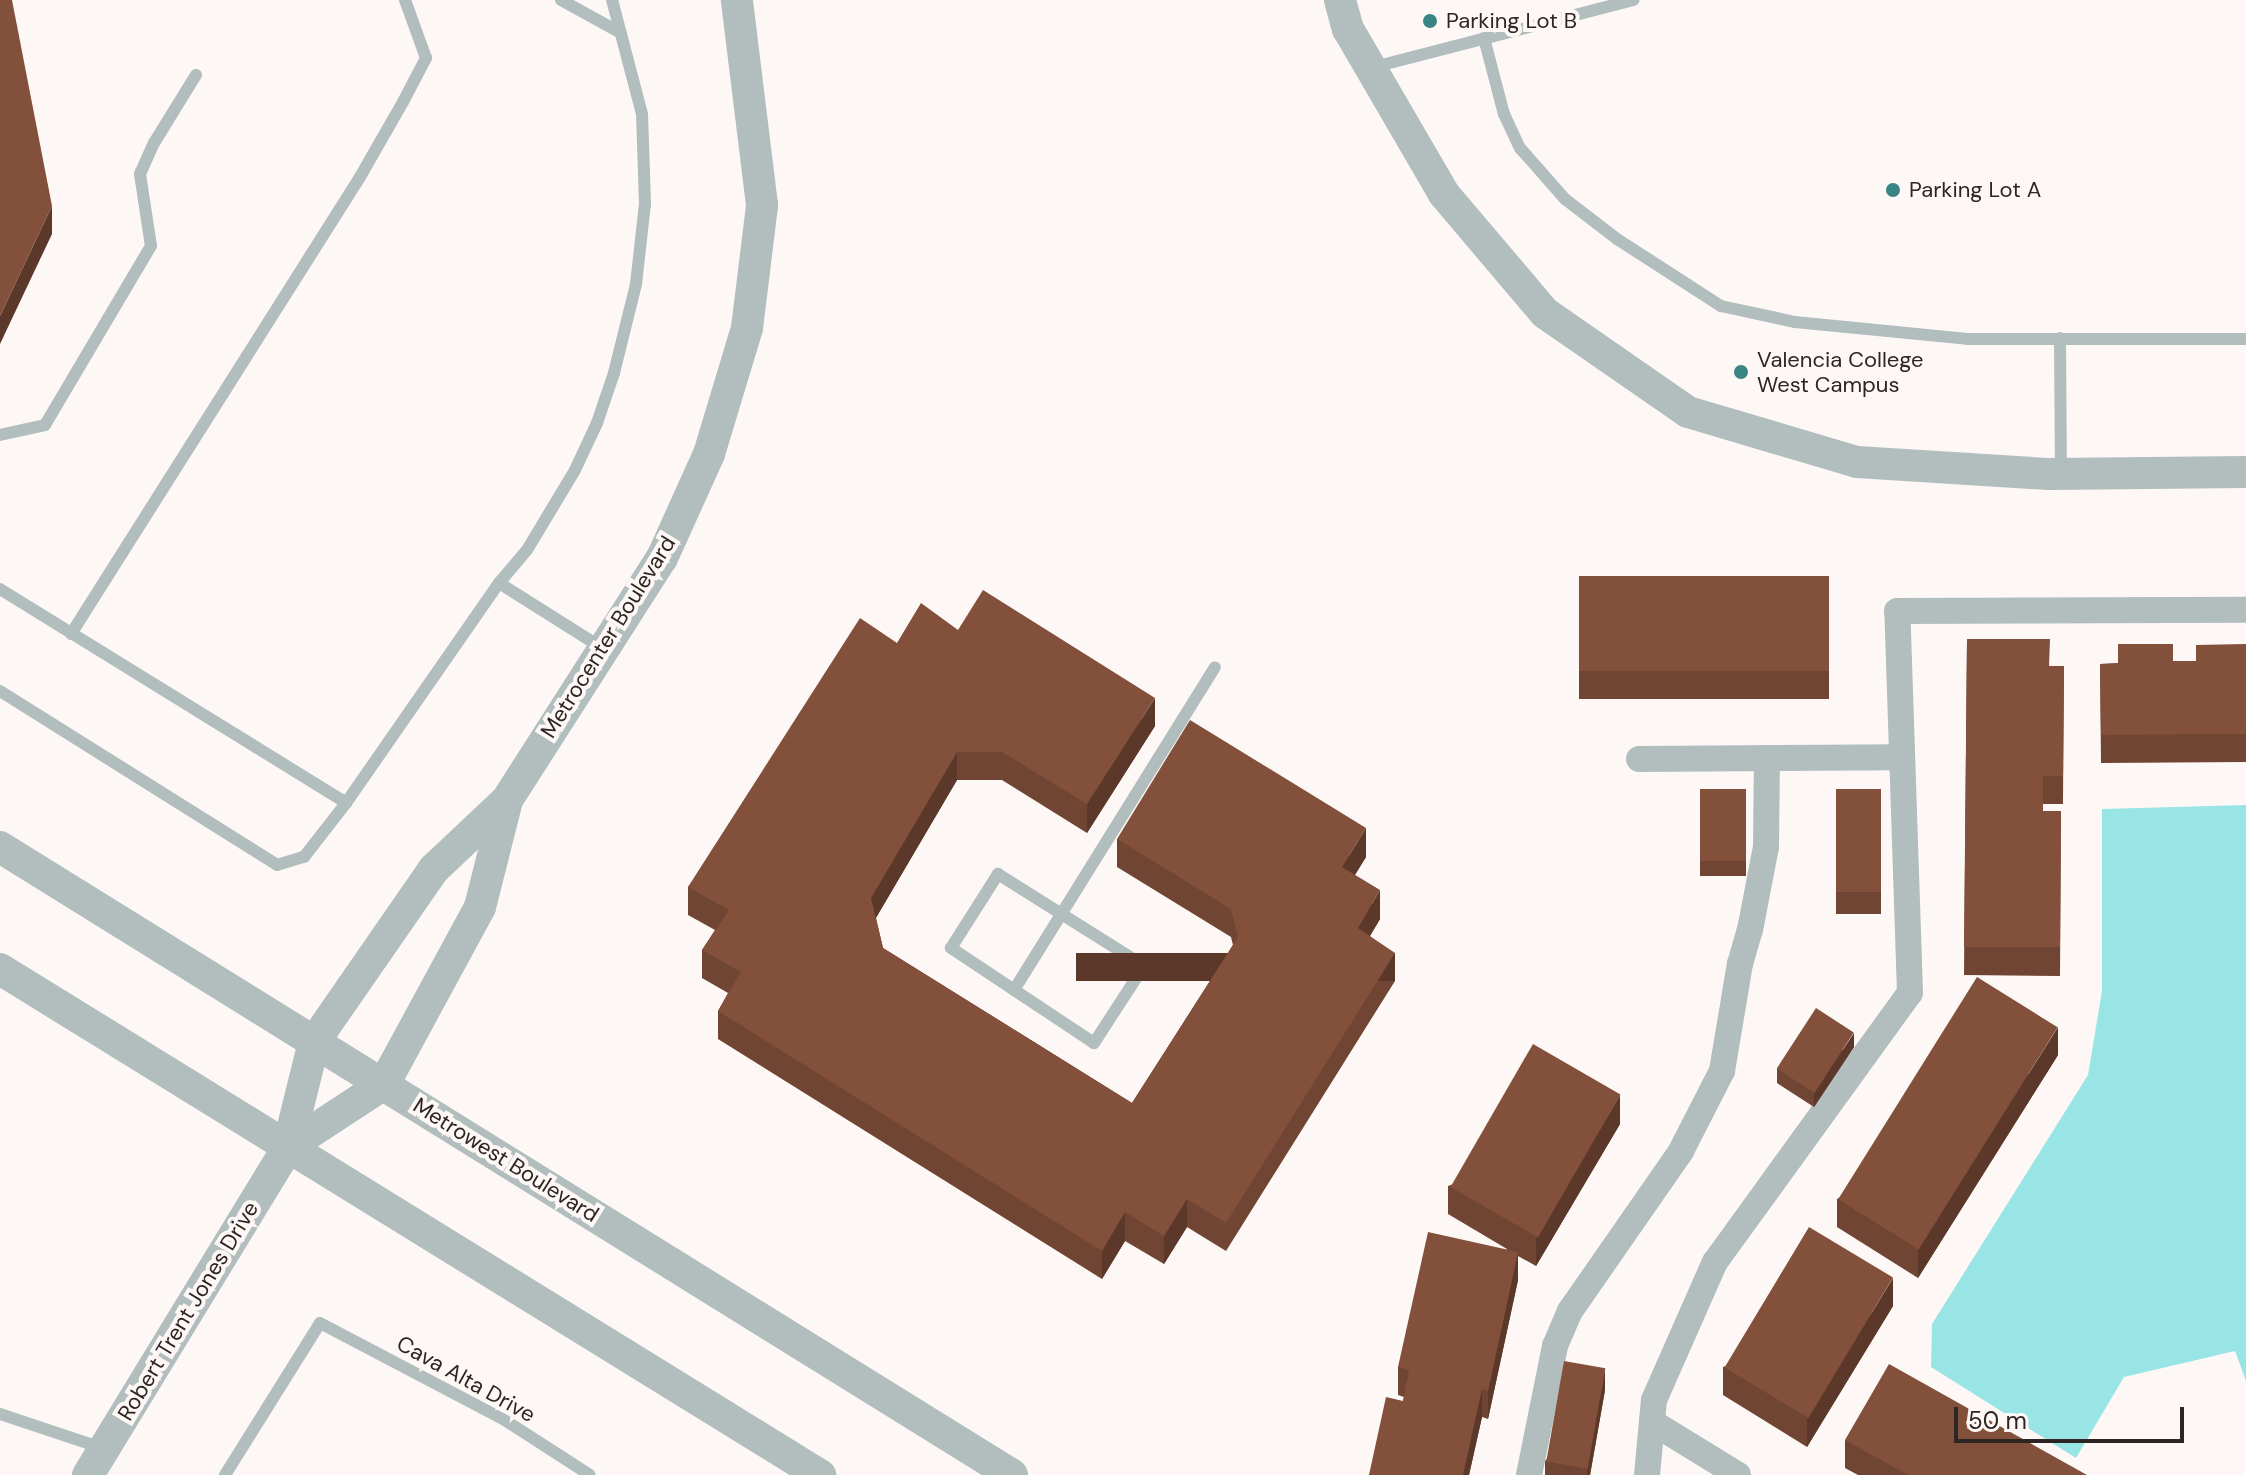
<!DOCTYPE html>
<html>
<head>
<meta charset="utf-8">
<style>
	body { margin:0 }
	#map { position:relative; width:2246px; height:1475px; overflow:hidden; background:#fdf8f6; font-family:"DM Sans",sans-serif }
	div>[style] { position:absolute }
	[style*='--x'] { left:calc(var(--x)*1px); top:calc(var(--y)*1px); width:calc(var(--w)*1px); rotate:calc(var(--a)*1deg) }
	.water>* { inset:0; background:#99e5e5 }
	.service>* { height:12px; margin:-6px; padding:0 6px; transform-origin:6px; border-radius:6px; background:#b2bdbd }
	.minor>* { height:26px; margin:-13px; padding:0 13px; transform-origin:13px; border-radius:13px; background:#b2bdbd }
	.tertiary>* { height:32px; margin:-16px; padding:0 16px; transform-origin:16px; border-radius:16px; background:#b2bdbd }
	.wall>* { inset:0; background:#704533; transform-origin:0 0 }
	.shaded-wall>* { inset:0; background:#5b3829; transform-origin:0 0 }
	.building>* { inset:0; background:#82503b; transform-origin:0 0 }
	.dots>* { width:22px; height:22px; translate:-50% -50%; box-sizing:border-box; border:4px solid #fdf8f6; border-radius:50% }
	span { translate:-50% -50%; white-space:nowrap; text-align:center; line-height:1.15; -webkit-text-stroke:8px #fdf8f6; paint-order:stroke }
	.poi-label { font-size:22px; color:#2d2522 }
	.left { translate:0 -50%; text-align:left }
	.street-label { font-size:22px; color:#2d2522 }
	.scale { position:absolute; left:1954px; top:1407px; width:230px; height:36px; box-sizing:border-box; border:4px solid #2d2522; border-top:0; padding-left:10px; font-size:24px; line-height:28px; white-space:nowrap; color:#2d2522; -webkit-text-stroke:6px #fdf8f6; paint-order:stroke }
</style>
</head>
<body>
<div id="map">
	<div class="water">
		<i style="clip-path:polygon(2246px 805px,2246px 1381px,2235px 1351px,2124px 1377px,2076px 1458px,1931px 1367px,1932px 1324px,2088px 1075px,2102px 991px,2102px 809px)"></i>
	</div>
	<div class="service">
		<i style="--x:561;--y:0;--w:68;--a:28.8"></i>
		<i style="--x:1484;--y:38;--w:79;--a:75.3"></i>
		<i style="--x:1504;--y:114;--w:38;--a:65"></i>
		<i style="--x:1520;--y:148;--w:68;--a:48.6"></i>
		<i style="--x:1565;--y:199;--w:66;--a:37.6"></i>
		<i style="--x:1617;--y:239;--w:124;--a:32.8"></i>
		<i style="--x:1721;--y:306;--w:76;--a:12.2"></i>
		<i style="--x:1795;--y:322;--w:173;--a:5.6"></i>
		<i style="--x:1967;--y:339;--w:279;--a:0"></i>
		<i style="--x:1374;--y:67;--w:268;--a:-14.5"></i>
		<i style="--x:2060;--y:338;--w:135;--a:89.6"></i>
		<i style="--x:0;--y:435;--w:46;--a:-12.5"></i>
		<i style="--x:45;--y:425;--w:208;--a:-59.4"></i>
		<i style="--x:151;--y:246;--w:73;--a:-98.7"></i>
		<i style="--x:140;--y:174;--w:34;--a:-66"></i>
		<i style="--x:154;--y:143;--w:80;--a:-58.3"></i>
		<i style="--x:499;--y:583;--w:43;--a:-49.7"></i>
		<i style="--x:527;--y:550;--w:93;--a:-59"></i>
		<i style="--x:575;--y:470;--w:52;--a:-64.9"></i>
		<i style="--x:597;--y:423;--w:53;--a:-71.2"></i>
		<i style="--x:614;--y:373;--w:92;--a:-76.1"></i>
		<i style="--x:636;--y:284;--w:81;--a:-83.6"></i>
		<i style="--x:645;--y:204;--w:90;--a:-91.9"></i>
		<i style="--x:642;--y:114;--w:118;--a:-104.7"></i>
		<i style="--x:0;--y:589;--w:407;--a:31.7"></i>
		<i style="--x:346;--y:803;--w:268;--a:-55.2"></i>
		<i style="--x:499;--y:583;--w:124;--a:32.2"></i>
		<i style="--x:71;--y:634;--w:541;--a:-57.69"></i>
		<i style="--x:360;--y:177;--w:86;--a:-60.2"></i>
		<i style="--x:403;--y:102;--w:50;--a:-62.4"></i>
		<i style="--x:426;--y:58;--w:62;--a:-109.9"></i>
		<i style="--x:0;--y:691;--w:327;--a:32.1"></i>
		<i style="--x:277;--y:865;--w:28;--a:-17"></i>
		<i style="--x:304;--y:857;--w:68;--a:-52.1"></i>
		<i style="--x:998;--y:874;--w:173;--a:32.2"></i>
		<i style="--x:1144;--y:966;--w:92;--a:123"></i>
		<i style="--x:1094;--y:1043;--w:172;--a:-146.4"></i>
		<i style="--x:951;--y:948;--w:88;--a:-57.6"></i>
		<i style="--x:1014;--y:990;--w:380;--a:-58.1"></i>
		<i style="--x:0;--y:1414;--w:108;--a:18.4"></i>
		<i style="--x:225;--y:1475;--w:179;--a:-58"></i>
		<i style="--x:320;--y:1323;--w:207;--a:27.7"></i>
		<i style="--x:503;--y:1419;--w:103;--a:32.8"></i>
	</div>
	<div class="minor">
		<i style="--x:1639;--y:759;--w:263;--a:-0.4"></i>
		<i style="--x:1652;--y:1422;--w:101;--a:31.6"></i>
		<i style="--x:1529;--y:1475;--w:132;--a:-78.6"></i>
		<i style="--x:1555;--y:1346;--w:38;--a:-67"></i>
		<i style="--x:1570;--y:1311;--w:195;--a:-55.2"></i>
		<i style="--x:1681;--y:1151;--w:90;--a:-62.9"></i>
		<i style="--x:1722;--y:1071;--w:109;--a:-80.5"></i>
		<i style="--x:1740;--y:964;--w:35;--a:-74"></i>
		<i style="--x:1750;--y:930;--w:85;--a:-79.1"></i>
		<i style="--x:1766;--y:847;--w:89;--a:-89.4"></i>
		<i style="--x:1647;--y:1475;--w:75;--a:-84.7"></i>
		<i style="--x:1654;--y:1400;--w:151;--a:-66.2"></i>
		<i style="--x:1715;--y:1262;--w:332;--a:-54.1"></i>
		<i style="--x:1910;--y:993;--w:382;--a:-91.9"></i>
		<i style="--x:1897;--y:611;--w:349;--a:-0.2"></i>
	</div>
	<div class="tertiary">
		<i style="--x:1340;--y:0;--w:30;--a:75"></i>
		<i style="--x:1348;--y:29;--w:191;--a:59.8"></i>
		<i style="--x:1444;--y:194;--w:156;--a:49.7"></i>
		<i style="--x:1545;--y:313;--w:174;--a:34.7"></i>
		<i style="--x:1688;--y:412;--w:176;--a:16.5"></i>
		<i style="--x:1857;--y:462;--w:193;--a:3.6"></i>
		<i style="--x:2050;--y:474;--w:196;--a:-0.6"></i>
		<i style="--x:0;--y:847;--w:1191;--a:31.82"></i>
		<i style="--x:0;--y:969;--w:964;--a:31.68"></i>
		<i style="--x:288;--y:1147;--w:115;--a:-33.3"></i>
		<i style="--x:384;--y:1084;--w:201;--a:-61.5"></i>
		<i style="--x:480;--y:907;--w:110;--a:-75.8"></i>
		<i style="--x:88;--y:1475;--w:384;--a:-58.6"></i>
		<i style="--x:288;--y:1147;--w:108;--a:-76.1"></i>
		<i style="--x:314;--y:1042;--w:211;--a:-55.3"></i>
		<i style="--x:434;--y:869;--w:100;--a:-43.4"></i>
		<i style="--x:507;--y:800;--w:287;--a:-57.4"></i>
		<i style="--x:662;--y:558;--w:114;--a:-65.7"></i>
		<i style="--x:709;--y:454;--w:132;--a:-73.2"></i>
		<i style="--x:747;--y:328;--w:124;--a:-83"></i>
		<i style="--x:762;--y:205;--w:207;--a:-97"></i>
	</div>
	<div class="wall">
		<i style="left:1579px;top:576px;width:250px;height:123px"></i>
		<i style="clip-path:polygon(958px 630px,1155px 726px,1087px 833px,1002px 780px,957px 780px,876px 918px,883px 948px,1132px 1103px,1233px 945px,1231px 937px,1117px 867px,1117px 839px,1366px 857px,1355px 875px,1380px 919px,1370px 936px,1395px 981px,1226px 1251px,1187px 1227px,1164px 1264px,1125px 1241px,1102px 1279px,718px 1039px,718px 1011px,728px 993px,702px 978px,702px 950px,715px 930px,688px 915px,688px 887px,897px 643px)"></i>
		<i style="clip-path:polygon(1967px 639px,2050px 666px,2064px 666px,2063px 804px,2043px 804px,2043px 811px,2061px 811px,2060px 976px,1964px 975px)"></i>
		<i style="clip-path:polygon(2246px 644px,2246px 762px,2101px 763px,2100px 664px,2196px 661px)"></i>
		<i style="left:1700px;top:789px;width:46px;height:87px"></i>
		<i style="left:1836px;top:789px;width:45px;height:125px"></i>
		<i style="clip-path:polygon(1854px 1047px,1814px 1107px,1777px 1083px,1777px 1068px)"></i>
		<i style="clip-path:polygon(2058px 1055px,1918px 1278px,1837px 1227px,1837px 1199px)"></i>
		<i style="clip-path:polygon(1620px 1124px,1536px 1266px,1518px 1256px,1518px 1280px,1488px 1419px,1482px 1417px,1469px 1475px,1369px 1475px,1403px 1401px,1404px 1397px,1398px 1395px,1398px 1367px,1507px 1249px,1448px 1214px,1448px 1186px)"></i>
		<i style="clip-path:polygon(1893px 1306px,1807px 1447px,1723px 1395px,1723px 1367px)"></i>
		<i style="clip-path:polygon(1605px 1390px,1590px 1475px,1545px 1475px,1545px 1461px)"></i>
		<i style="clip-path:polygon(1845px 1440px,2087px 1475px,1858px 1475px,1845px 1468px)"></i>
	</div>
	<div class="shaded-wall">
		<i style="clip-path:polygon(52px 206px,52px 234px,0 344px,0 316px)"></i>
		<i style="clip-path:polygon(1155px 698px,1155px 726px,1087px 833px,1087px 804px)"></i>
		<i style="clip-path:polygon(957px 752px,957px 780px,871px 926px,871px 898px)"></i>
		<i style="clip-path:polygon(1366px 828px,1366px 857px,1342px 895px,1342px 867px)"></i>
		<i style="clip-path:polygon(1380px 890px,1380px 919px,1358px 956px,1358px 928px)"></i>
		<i style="left:1395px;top:953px;width:28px;height:319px;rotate:90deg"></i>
		<i style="clip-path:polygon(2058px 1027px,2058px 1055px,1918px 1278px,1918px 1250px)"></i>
		<i style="clip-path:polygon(1854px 1033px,1854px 1047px,1814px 1107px,1814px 1093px)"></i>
		<i style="clip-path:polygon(1620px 1095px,1620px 1124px,1536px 1266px,1536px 1238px)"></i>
		<i style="clip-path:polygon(1187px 1199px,1187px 1227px,1164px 1264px,1164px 1236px)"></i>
		<i style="clip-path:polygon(1125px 1212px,1125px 1241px,1102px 1279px,1102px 1251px)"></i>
		<i style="clip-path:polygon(1518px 1252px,1518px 1280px,1488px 1419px,1488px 1391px)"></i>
		<i style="clip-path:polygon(1893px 1278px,1893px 1306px,1807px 1447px,1807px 1419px)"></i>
		<i style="clip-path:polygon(1605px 1368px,1605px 1390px,1590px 1475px,1587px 1475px,1587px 1468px)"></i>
		<i style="clip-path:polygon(1482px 1389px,1482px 1417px,1469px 1475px,1463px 1475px)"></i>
	</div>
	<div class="building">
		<i style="clip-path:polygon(0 0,12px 0,52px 206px,0 316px)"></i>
		<i style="left:1579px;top:576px;width:250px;height:95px"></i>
		<i style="clip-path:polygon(983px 590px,1155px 698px,1087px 804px,1002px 752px,957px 752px,871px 898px,883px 948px,1132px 1103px,1238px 937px,1231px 909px,1117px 839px,1190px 720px,1366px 828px,1342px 867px,1380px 890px,1358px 928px,1395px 953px,1226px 1223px,1187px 1199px,1164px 1236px,1125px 1212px,1102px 1251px,718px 1011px,741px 972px,702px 950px,729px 910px,688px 887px,860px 618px,897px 643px,921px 603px,958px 630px)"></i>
		<i style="clip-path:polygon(1967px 639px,2050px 639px,2049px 666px,2064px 666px,2063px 776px,2043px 776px,2043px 811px,2061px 811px,2060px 947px,1964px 947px)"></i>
		<i style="clip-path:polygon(2118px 644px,2173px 644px,2173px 661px,2196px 661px,2196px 645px,2246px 644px,2246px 734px,2101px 735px,2100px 664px,2118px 663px)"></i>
		<i style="left:1700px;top:789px;width:46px;height:72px"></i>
		<i style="left:1836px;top:789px;width:45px;height:103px"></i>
		<i style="left:1977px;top:977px;width:95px;height:262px;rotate:32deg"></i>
		<i style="left:1816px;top:1008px;width:45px;height:72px;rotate:33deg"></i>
		<i style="left:1533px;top:1044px;width:101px;height:165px;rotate:30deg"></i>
		<i style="left:1809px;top:1227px;width:98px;height:164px;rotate:31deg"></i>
		<i style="clip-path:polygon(1428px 1232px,1518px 1252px,1488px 1391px,1482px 1389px,1463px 1475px,1369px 1475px,1386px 1397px,1403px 1401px,1409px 1370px,1398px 1367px)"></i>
		<i style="left:1564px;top:1361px;width:42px;height:102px;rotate:10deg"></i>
		<i style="clip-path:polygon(1889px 1364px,2087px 1475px,1908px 1475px,1845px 1440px)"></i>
	</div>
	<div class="dots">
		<i style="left:1430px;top:21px;background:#3b8485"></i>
		<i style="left:1893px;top:190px;background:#3b8485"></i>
		<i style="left:1741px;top:372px;background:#3b8485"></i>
	</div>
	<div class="poi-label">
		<span class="left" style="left:1446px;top:21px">Parking Lot B</span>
		<span class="left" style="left:1909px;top:190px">Parking Lot A</span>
		<span class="left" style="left:1757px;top:372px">Valencia College<br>West Campus</span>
	</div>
	<div class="street-label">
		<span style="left:608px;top:637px;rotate:-58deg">Metrocenter Boulevard</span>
		<span style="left:506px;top:1160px;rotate:32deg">Metrowest Boulevard</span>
		<span style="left:188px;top:1311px;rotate:-59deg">Robert Trent Jones Drive</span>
		<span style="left:466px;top:1379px;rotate:29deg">Cava Alta Drive</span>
	</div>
	<div class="scale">50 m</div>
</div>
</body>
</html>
